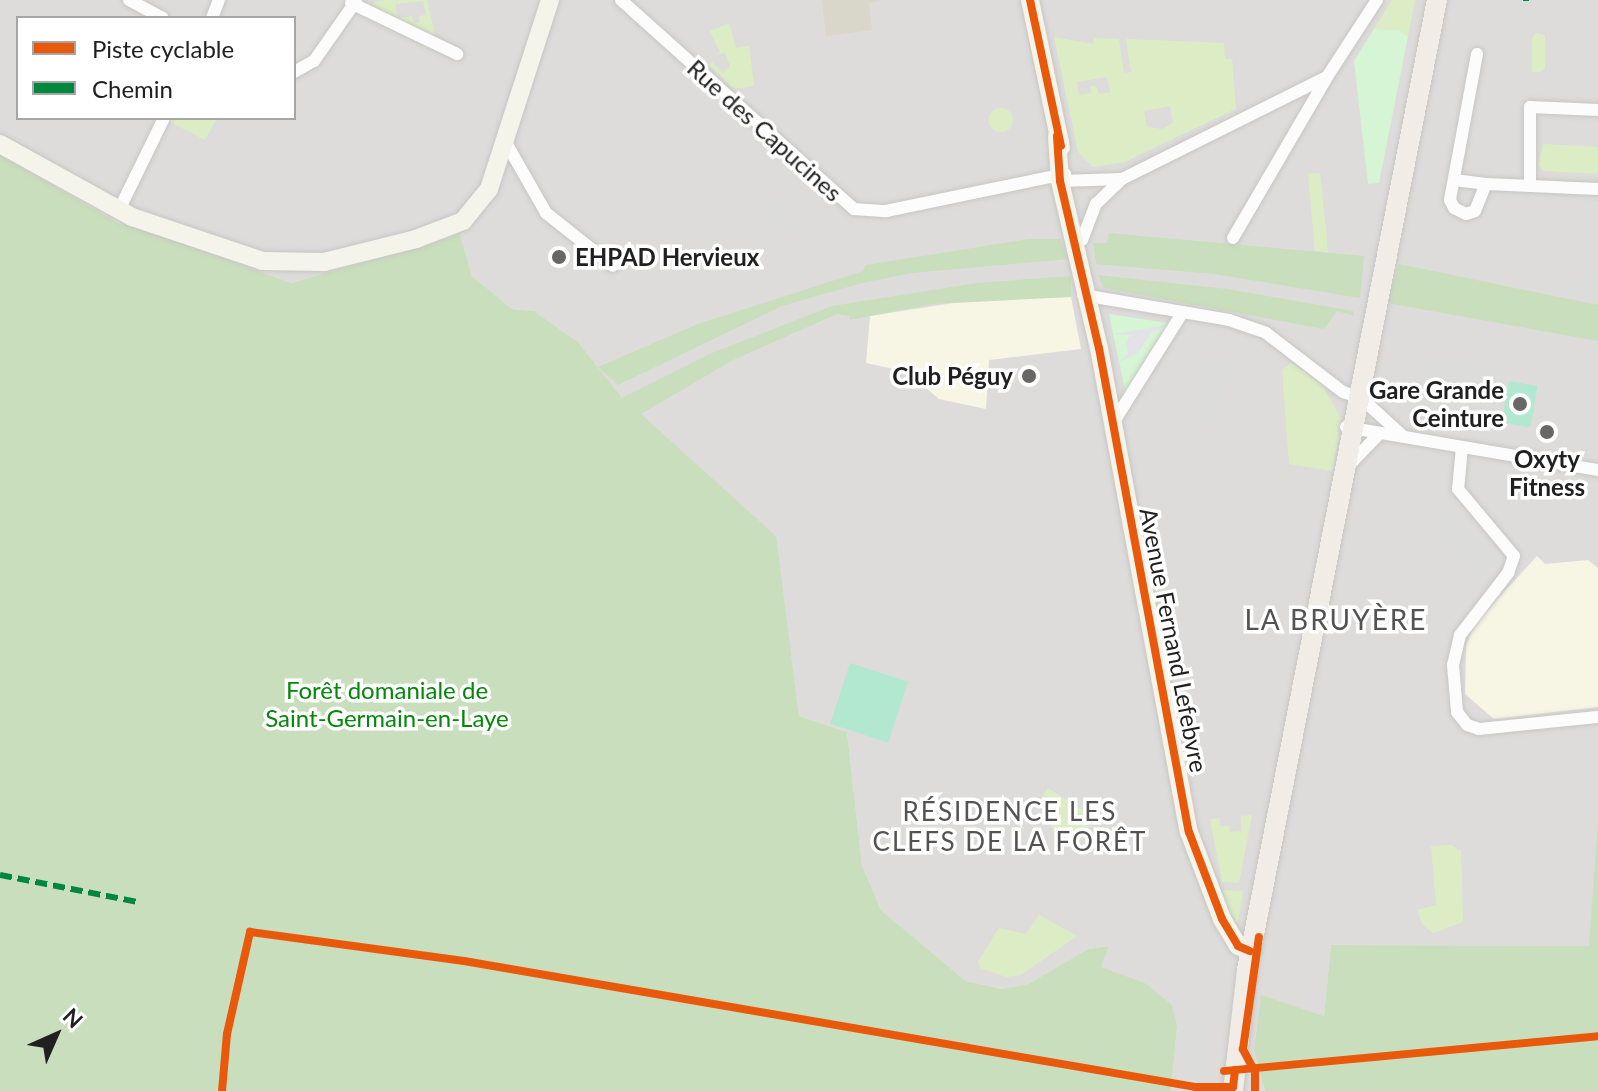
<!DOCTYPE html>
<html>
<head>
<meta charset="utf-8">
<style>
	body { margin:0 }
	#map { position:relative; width:1598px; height:1091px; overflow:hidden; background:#eeece8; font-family:Lato,sans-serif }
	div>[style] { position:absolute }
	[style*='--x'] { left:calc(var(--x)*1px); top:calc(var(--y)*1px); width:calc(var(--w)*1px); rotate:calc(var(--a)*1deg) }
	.residential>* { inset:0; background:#dddcda }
	.education>* { inset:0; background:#f7f6e4 }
	.religious>* { inset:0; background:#dcdcda; transform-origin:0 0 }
	.construction>* { inset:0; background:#d8d7c9 }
	.grass>* { inset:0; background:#dcedc5 }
	.round { border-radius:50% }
	.forest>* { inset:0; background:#c9debc }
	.park>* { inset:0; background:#d5f5d4 }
	.pitch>* { inset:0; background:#b1e8cf; transform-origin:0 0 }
	.plaza>* { inset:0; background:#e2e2e7 }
	.roads { filter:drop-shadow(0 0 2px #c7c6c4) drop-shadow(0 0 2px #c7c6c4) }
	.street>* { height:12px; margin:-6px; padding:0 6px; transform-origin:6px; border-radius:6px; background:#fcfcfc }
	.secondary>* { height:18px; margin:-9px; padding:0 9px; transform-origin:9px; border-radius:9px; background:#f4f4eb }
	.primary>* { height:20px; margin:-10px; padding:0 10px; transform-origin:10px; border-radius:10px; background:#f1ece5 }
	.quiet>* { height:6px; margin-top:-3px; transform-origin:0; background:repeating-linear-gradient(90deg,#00873e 0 12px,transparent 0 18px) }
	.cycleway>* { height:8px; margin:-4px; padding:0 4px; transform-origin:4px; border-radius:4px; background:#e8590c }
	.dots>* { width:22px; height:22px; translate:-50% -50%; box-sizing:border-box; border:4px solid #fff; border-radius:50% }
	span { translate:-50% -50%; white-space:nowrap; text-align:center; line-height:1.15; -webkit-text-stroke:7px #fff; paint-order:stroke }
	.street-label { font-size:24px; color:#202020 }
	.poi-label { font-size:24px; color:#202020; font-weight:700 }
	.left { translate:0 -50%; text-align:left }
	.right { translate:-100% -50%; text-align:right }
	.park-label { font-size:24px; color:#05870b }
	.neighbourhood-label { font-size:26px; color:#535353; letter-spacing:2px }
	.quarter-label { font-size:28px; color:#535353; letter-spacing:2px }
	.legend { position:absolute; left:16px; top:16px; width:280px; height:104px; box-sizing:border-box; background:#fff; border:2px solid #a6a6a6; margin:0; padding:10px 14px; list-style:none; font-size:24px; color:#202020 }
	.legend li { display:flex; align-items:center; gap:16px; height:40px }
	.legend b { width:40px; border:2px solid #a6a6a6 }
	.north { position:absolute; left:16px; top:995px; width:80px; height:80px; -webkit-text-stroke:6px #fff; paint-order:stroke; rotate:45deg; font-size:22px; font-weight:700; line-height:32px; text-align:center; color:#202020 }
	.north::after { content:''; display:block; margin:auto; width:28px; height:36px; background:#202020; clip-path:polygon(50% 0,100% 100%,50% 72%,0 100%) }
</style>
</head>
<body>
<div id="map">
	<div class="residential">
		<i style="clip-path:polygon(evenodd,0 0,1598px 0,1598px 818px,1590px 946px,1331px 945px,1324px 1016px,1261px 996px,1254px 1051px,1265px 1091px,1171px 1091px,1177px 1027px,1145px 983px,1100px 967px,1109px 946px,1088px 949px,1028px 984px,1003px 989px,966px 981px,881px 910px,862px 865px,847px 732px,799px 716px,775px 536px,619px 395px,578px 342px,534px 311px,512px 309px,472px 276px,460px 234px,291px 283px,136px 225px,118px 223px,0 154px,0 0,18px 18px,294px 18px,294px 118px,18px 118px,18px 18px)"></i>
	</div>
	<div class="education">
		<i style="clip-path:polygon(1071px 297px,1081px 349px,989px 360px,986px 409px,939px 399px,926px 388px,922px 375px,866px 363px,870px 316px,979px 299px)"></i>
		<i style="clip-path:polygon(1537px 556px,1545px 564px,1588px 560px,1598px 568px,1598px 707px,1494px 719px,1465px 694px,1466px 646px,1476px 623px)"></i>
	</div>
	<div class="religious">
		<i style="left:1547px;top:171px;width:51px;height:8px;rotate:3deg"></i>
		<i style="left:765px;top:189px;width:50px;height:20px;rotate:43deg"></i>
		<i style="left:1507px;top:192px;width:91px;height:9px;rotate:3deg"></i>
		<i style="clip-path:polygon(1598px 254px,1598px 298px,1572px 296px,1571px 286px)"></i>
		<i style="left:1208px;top:353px;width:25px;height:72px;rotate:14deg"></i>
		<i style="left:1425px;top:354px;width:86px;height:57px;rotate:11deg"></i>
		<i style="left:1449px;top:511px;width:72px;height:29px;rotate:42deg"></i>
		<i style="left:1183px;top:1010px;width:27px;height:81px;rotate:2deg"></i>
	</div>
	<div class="construction">
		<i style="clip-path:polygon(822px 0,883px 0,869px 3px,872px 30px,826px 36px)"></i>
	</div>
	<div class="grass">
		<i style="clip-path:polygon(evenodd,384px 0,427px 0,435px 35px,370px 11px,373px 3px,384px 0,423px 1px,426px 15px,419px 16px,420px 22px,414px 23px,412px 16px,398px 18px,395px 4px,423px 1px)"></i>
		<i style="clip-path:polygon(1392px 0,1415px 0,1408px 36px,1398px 30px,1374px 29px)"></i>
		<i style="clip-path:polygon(729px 23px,736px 48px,749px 46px,754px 86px,734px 89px,709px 65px,712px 62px,723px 73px,730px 66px,725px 53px,715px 55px,720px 52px,710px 31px)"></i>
		<i style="clip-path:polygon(1536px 33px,1545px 35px,1545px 69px,1540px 72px,1532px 72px,1532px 38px)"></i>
		<i style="clip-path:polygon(evenodd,1054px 37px,1093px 44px,1094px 38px,1119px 39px,1124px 73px,1131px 72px,1126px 39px,1224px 43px,1225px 59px,1232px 59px,1236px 109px,1124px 162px,1093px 167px,1078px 152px,1054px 37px,1106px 77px,1111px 92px,1099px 94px,1096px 86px,1090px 86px,1091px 93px,1079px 95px,1077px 82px,1106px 77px,1054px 37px,1170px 106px,1173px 123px,1162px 129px,1147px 127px,1144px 111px,1170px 106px)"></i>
		<i class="round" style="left:989px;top:108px;width:24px;height:24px"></i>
		<i style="clip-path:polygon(172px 118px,217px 118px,205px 140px,170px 122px)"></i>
		<i style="clip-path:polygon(1543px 144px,1598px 147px,1598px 174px,1544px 171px,1538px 165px)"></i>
		<i style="clip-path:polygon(1320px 173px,1326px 229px,1328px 253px,1315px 251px,1308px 174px)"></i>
		<i style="clip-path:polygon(1291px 363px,1321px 383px,1341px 419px,1333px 471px,1289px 464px,1282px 370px)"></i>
		<i style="clip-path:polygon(1048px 788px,1087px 813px,1089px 831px,1082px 840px,1058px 842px,1040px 800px)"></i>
		<i style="clip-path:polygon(1252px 815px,1239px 883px,1222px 882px,1210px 819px,1220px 818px,1220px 826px,1229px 826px,1230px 832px,1241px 831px,1241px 816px)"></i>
		<i style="clip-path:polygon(1451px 845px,1461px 851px,1463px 922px,1433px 933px,1422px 924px,1417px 910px,1436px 905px,1431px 846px)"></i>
		<i style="clip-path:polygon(1218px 890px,1243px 891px,1238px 922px,1232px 922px)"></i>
		<i style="clip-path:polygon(1039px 915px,1077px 936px,1021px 975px,1006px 977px,980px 968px,978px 962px,999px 928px,1026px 934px)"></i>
	</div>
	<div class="forest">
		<i style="clip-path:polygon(0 154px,118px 223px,136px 225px,291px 283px,460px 234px,472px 276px,512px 309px,534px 311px,578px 342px,622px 398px,712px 353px,832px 306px,977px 283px,1071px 276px,1071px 297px,933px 304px,849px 320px,850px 316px,837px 314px,733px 360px,641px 414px,776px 536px,799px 716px,847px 732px,862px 865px,881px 910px,966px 981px,1002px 989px,1028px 984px,1088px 949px,1109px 946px,1101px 967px,1145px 983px,1172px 1005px,1177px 1027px,1171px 1091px,0 1091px)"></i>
		<i style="clip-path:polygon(1109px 233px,1364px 256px,1360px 298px,1214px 274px,1096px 264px,1093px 243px,1107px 243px)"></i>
		<i style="clip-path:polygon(1029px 239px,1060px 239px,1068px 259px,912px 273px,862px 283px,782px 306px,618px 385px,598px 367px,698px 324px,863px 271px,866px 265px)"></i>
		<i style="clip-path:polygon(1399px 264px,1598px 305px,1598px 341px,1387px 303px)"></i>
		<i style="clip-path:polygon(1098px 275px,1227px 289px,1353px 311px,1354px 316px,1337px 311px,1324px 329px,1104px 288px)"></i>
		<i style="clip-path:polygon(1598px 818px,1598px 1091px,1265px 1091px,1254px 1051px,1261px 995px,1324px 1016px,1331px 945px,1589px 946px)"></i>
	</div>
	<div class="park">
		<i style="clip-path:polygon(1374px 29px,1398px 30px,1408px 36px,1379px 183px,1368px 184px,1354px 61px)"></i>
		<i style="clip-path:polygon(1109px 314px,1168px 323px,1128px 391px,1125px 390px)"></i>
	</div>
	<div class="pitch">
		<i style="left:1509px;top:381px;width:29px;height:42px;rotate:10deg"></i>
		<i style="left:850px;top:663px;width:61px;height:64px;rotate:18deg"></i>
	</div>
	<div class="plaza">
		<i style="clip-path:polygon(1168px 325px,1152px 332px,1138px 353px,1119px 362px,1128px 353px,1125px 342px,1131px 335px,1114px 334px)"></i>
	</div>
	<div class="roads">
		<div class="street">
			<i style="--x:129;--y:0;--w:38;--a:28"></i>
			<i style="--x:621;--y:0;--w:313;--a:41.9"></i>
			<i style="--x:854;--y:209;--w:32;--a:4"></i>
			<i style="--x:886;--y:211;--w:183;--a:-11.7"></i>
			<i style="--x:351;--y:3;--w:118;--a:25.7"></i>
			<i style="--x:212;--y:18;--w:19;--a:-69"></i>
			<i style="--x:1477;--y:54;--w:148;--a:100.5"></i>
			<i style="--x:1450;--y:200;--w:9;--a:63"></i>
			<i style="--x:1454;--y:208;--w:13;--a:27"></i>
			<i style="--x:1466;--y:214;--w:9;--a:-18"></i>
			<i style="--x:1475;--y:211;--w:29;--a:-68"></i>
			<i style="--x:1486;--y:184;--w:112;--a:2.6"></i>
			<i style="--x:294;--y:72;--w:23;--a:-29"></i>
			<i style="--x:314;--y:61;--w:73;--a:-55"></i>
			<i style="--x:505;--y:141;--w:83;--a:60.3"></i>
			<i style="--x:546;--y:213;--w:85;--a:38.3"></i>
			<i style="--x:1454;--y:180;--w:32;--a:7"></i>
			<i style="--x:1060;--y:181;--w:62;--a:-1.8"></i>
			<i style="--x:1530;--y:186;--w:79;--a:-90"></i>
			<i style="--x:1530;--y:107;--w:68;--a:2.5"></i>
			<i style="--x:119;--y:210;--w:102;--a:-63.9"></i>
			<i style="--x:1233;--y:238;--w:186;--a:-59.7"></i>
			<i style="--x:1082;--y:240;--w:39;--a:-69"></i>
			<i style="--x:1096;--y:204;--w:36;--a:-44"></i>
			<i style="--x:1122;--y:179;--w:229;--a:-26.5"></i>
			<i style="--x:1327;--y:77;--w:92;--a:-57"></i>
			<i style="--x:1083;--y:295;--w:148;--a:9.7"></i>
			<i style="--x:1229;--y:320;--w:39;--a:19"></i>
			<i style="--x:1266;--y:333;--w:97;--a:37.5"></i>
			<i style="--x:1343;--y:392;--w:19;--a:18"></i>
			<i style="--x:1361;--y:398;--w:55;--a:42.1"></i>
			<i style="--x:1113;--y:423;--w:131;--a:-57.8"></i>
			<i style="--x:1346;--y:427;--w:256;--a:9.7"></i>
			<i style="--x:1462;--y:447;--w:42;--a:95.4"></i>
			<i style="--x:1458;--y:489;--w:87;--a:50.1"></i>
			<i style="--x:1514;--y:556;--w:18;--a:109"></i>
			<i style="--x:1508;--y:573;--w:78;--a:127.7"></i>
			<i style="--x:1460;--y:635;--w:31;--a:103"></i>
			<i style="--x:1453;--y:665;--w:47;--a:85.1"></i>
			<i style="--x:1457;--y:712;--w:16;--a:52"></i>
			<i style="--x:1467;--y:725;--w:13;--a:18"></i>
			<i style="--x:1479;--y:729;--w:120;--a:-5.8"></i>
			<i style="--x:1351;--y:463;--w:40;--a:-46"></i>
		</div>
		<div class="secondary">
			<i style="--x:1030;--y:0;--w:150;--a:78.1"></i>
			<i style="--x:1057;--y:136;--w:45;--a:86.2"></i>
			<i style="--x:1060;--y:181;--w:171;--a:76.9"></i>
			<i style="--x:1099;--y:348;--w:492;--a:79.5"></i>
			<i style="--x:1189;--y:832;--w:93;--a:69.2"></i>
			<i style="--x:1222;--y:919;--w:31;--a:59"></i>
			<i style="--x:1238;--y:946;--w:13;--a:23"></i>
			<i style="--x:0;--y:144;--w:151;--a:28.9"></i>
			<i style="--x:132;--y:217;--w:138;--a:18.6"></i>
			<i style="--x:263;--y:261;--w:61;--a:0.9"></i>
			<i style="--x:324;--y:262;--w:95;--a:-14"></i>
			<i style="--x:416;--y:239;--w:50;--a:-21"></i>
			<i style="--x:463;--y:221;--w:41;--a:-50.9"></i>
			<i style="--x:489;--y:189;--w:199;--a:-72.1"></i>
		</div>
		<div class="primary">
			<i style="--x:1233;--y:1091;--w:122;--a:-83.4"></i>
			<i style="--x:1247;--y:970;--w:988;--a:-78.92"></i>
		</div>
	</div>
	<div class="quiet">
		<i style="--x:1526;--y:0;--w:1;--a:90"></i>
		<i style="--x:0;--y:875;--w:141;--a:11.1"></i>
	</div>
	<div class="cycleway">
		<i style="--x:1030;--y:0;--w:149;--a:78"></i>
		<i style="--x:1057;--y:136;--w:45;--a:86.2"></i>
		<i style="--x:1060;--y:181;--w:171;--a:76.9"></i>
		<i style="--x:1099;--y:348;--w:492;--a:79.5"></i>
		<i style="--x:1189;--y:832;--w:93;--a:69.2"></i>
		<i style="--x:1222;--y:919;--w:31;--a:59"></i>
		<i style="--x:1238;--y:946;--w:13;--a:23"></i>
		<i style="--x:1224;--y:1071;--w:376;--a:-5.3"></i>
		<i style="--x:222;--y:1091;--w:57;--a:-85"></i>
		<i style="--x:227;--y:1034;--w:105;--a:-77.3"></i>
		<i style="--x:250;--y:932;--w:216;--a:7.7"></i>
		<i style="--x:464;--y:961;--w:743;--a:9.77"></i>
		<i style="--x:1196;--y:1087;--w:37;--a:0"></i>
		<i style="--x:1233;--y:1087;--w:17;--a:-83"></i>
		<i style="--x:1255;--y:1091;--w:19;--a:-90"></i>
		<i style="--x:1255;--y:1072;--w:26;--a:-118"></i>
		<i style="--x:1243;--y:1049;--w:113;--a:-81.9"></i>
	</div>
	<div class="dots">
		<i style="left:559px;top:257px;background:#686766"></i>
		<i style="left:1029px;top:376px;background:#686766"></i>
		<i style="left:1520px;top:404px;background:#686766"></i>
		<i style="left:1547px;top:432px;background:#686766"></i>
	</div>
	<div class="street-label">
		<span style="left:765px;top:130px;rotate:42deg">Rue des Capucines</span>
		<span style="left:1174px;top:640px;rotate:79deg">Avenue Fernand Lefebvre</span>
	</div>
	<div class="poi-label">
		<span class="left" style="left:575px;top:257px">EHPAD Hervieux</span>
		<span class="right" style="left:1013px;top:376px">Club Péguy</span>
		<span class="right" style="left:1504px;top:404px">Gare Grande<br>Ceinture</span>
		<span style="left:1547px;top:473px">Oxyty<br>Fitness</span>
	</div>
	<div class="park-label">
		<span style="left:387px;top:704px">Forêt domaniale de<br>Saint-Germain-en-Laye</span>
	</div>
	<div class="neighbourhood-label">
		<span style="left:1010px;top:827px">RÉSIDENCE LES<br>CLEFS DE LA FORÊT</span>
	</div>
	<div class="quarter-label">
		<span style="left:1336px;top:619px">LA BRUYÈRE</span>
	</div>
	<ul class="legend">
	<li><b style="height:10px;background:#e8590c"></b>Piste cyclable</li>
	<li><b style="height:10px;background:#00873e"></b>Chemin</li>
	</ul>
	<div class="north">N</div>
</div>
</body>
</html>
